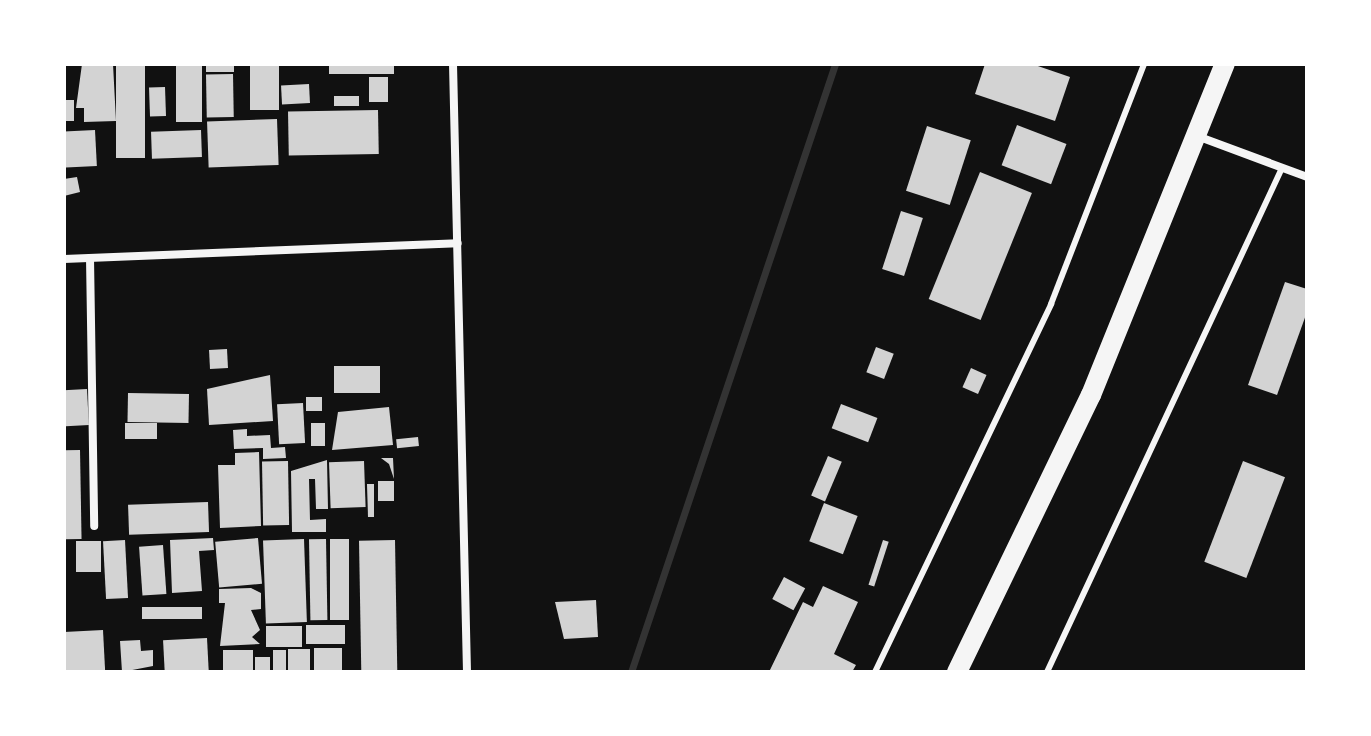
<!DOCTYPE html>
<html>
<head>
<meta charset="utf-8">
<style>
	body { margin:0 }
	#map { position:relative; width:1371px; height:736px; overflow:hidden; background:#111; font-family:"IBM Plex Serif",serif }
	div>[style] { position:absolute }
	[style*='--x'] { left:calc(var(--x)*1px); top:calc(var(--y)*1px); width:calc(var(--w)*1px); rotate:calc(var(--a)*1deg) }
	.stream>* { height:7px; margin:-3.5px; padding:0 3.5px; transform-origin:3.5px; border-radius:3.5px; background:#333 }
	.building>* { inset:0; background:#d3d3d3; transform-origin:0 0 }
	.service>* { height:6px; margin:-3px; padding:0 3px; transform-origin:3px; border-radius:3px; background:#f5f5f5 }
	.minor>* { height:8px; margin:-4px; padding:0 4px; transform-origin:4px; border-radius:4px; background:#f5f5f5 }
	.trunk>* { height:20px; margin:-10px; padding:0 10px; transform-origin:10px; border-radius:10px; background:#f5f5f5 }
	span { translate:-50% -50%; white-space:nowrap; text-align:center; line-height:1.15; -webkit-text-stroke:6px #fff; paint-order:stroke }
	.frame { position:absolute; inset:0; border:66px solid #fff; pointer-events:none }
</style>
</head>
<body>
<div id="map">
	<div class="stream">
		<i style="--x:631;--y:672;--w:641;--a:-71.45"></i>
	</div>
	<div class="building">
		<i style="clip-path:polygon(82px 64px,113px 64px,116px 121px,84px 122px,84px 108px,76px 108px)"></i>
		<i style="left:116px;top:64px;width:29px;height:94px"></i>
		<i style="left:176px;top:64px;width:26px;height:58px"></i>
		<i style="left:206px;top:64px;width:28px;height:8px"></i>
		<i style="left:250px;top:64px;width:29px;height:46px"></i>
		<i style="left:329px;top:64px;width:65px;height:10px"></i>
		<i style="clip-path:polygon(985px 64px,1032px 64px,1070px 77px,1055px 121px,975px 94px)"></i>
		<i style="left:233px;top:74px;width:43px;height:27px;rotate:89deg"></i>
		<i style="left:388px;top:77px;width:25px;height:19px;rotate:90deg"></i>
		<i style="left:309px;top:84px;width:19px;height:28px;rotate:87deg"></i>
		<i style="left:165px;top:87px;width:29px;height:16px;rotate:88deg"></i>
		<i style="left:359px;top:96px;width:10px;height:25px;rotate:90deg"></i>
		<i style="left:64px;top:100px;width:10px;height:21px"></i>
		<i style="left:378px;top:110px;width:44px;height:90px;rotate:89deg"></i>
		<i style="left:277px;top:119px;width:46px;height:70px;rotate:88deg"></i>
		<i style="left:1017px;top:125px;width:53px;height:43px;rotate:21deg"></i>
		<i style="left:927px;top:126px;width:46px;height:68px;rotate:18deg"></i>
		<i style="left:95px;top:130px;width:36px;height:31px;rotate:87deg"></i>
		<i style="left:201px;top:130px;width:27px;height:50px;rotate:88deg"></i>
		<i style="left:980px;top:172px;width:56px;height:137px;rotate:22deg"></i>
		<i style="clip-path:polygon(77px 177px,80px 192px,64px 196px,64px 179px)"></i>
		<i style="left:901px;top:211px;width:23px;height:61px;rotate:18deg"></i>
		<i style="clip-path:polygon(1285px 282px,1307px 289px,1307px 312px,1277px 395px,1248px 385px)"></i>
		<i style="left:876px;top:347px;width:19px;height:27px;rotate:21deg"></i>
		<i style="left:227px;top:349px;width:19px;height:18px;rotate:87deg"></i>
		<i style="left:380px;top:366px;width:27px;height:46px;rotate:90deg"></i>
		<i style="left:971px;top:368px;width:17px;height:21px;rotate:24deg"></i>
		<i style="clip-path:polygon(270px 375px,273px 421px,209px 425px,207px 389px)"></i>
		<i style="left:87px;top:389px;width:36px;height:23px;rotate:87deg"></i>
		<i style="left:128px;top:393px;width:61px;height:29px;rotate:1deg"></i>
		<i style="left:306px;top:397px;width:16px;height:14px"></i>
		<i style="left:303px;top:403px;width:40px;height:26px;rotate:87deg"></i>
		<i style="left:841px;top:404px;width:39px;height:26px;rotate:21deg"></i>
		<i style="clip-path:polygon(389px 407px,393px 445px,332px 450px,338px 412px)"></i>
		<i style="left:125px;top:423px;width:32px;height:16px"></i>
		<i style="left:311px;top:423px;width:14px;height:23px"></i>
		<i style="clip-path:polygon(247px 429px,247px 436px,270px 435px,271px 448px,285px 447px,286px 458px,263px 459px,263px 448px,234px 449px,233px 430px)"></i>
		<i style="left:418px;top:437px;width:9px;height:22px;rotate:84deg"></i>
		<i style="left:80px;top:450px;width:89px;height:16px;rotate:89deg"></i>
		<i style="clip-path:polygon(259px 452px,261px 526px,220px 528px,218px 465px,235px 465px,235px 453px)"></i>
		<i style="left:828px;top:456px;width:15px;height:43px;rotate:23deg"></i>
		<i style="clip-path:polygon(381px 458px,393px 458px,394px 479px,389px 464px)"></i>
		<i style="clip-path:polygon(327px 460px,328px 509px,316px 509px,315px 479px,309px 479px,310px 520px,326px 519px,326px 532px,292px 532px,291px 471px)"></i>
		<i style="left:288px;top:461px;width:64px;height:26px;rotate:89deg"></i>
		<i style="left:364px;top:461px;width:46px;height:35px;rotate:88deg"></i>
		<i style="left:1243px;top:461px;width:45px;height:108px;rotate:21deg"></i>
		<i style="left:378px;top:481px;width:16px;height:20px"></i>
		<i style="clip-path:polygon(367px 484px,374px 484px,374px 517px,368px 517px)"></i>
		<i style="left:208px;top:502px;width:30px;height:80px;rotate:88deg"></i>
		<i style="left:824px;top:503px;width:36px;height:41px;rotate:21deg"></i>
		<i style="clip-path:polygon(213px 538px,214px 550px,199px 551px,202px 591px,172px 593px,170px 540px)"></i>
		<i style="left:258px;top:538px;width:46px;height:43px;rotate:85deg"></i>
		<i style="left:304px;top:539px;width:83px;height:41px;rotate:88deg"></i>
		<i style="left:326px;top:539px;width:81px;height:17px;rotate:89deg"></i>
		<i style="left:330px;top:539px;width:19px;height:81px"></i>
		<i style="left:125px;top:540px;width:58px;height:22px;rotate:87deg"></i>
		<i style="left:395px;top:540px;width:132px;height:36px;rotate:89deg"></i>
		<i style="left:883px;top:540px;width:6px;height:47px;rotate:18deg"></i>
		<i style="left:76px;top:541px;width:25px;height:31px"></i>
		<i style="left:163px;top:545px;width:49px;height:24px;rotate:86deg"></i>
		<i style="left:784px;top:577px;width:24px;height:25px;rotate:28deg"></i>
		<i style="clip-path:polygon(823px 586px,858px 602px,834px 654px,856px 665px,852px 672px,769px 672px,803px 602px,813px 607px)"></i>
		<i style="clip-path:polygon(251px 588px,261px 593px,261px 609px,251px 610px,260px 630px,252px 637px,260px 644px,220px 646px,225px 603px,219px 603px,219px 589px)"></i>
		<i style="clip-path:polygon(596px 600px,598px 637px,564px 639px,555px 602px)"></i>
		<i style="left:202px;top:607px;width:12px;height:60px;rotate:90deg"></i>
		<i style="left:345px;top:625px;width:19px;height:39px;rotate:90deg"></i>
		<i style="left:266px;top:626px;width:36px;height:21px"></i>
		<i style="left:103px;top:630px;width:42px;height:39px;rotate:87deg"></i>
		<i style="left:207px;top:638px;width:34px;height:44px;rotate:87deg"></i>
		<i style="clip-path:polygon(140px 640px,141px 651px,153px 650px,153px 666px,122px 672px,120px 641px)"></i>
		<i style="left:314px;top:648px;width:28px;height:24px"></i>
		<i style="left:288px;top:649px;width:22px;height:23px"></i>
		<i style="left:223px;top:650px;width:30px;height:22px"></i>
		<i style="left:273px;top:650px;width:13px;height:22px"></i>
		<i style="left:255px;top:657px;width:15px;height:15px"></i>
	</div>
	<div class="service">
		<i style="--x:875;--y:672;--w:408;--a:-64.4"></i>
		<i style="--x:1051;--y:304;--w:257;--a:-68.8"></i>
		<i style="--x:1047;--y:672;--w:556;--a:-65"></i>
	</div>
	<div class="minor">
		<i style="--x:453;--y:64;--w:608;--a:88.68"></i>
		<i style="--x:1197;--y:136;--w:117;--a:20.4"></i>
		<i style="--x:90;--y:258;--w:268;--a:89.1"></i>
		<i style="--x:64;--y:259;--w:394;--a:-2.3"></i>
	</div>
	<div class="trunk">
		<i style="--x:957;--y:672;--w:308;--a:-64.2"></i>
		<i style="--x:1091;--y:395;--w:357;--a:-68"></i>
	</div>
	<div class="frame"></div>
</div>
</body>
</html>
